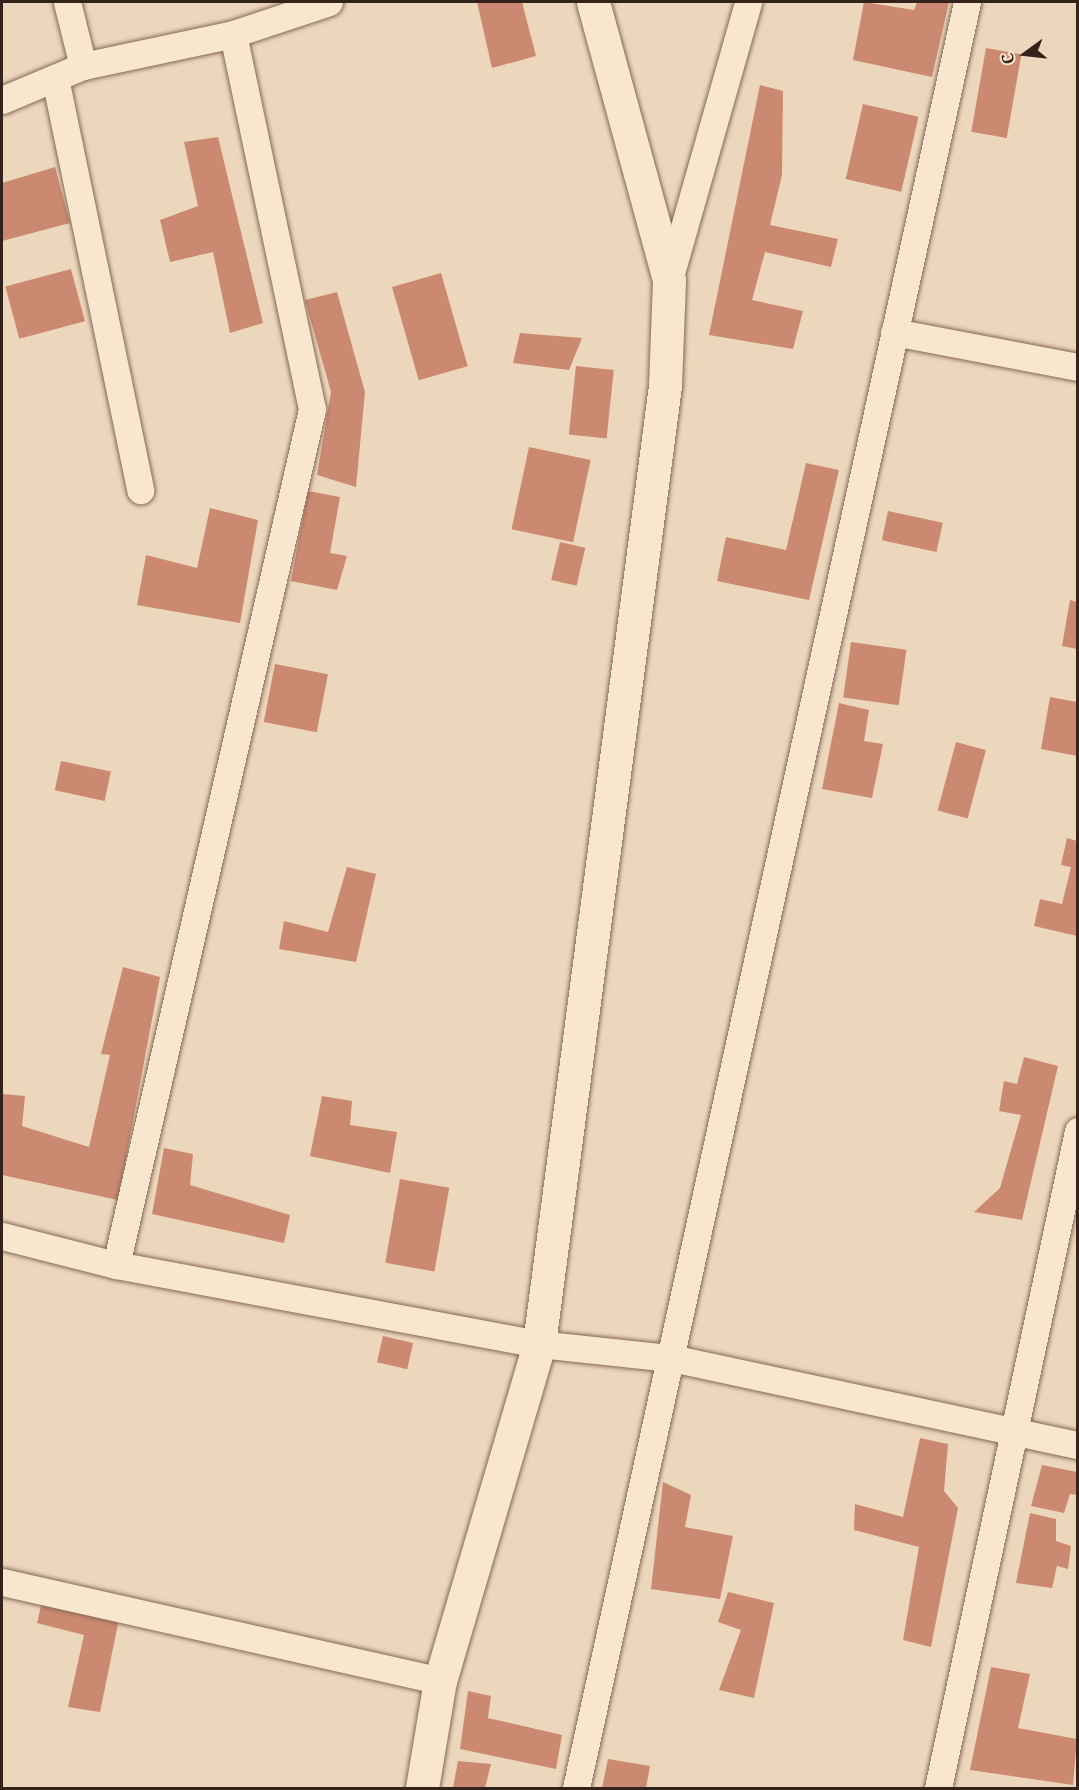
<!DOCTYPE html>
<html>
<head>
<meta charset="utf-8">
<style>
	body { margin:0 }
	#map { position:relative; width:1079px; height:1790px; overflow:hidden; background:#edd7bc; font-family:"Noto Serif",serif }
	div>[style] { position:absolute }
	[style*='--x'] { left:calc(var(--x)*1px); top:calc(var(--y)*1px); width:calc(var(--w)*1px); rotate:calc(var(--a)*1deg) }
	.building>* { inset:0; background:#cc8972; transform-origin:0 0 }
	.roads { filter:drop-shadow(0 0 2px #856856) drop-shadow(0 0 2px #856856) }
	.minor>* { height:27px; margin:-13.5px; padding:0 13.5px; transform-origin:13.5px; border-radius:13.5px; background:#f9e6cf }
	.tertiary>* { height:33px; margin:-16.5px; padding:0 16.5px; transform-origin:16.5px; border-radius:16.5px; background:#f9e6cf }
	span { translate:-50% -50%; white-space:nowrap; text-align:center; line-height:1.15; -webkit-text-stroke:6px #f5e3cc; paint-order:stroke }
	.frame { position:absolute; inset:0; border:3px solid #34231b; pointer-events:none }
	.north { position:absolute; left:995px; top:24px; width:60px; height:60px; -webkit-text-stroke:4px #f5e3cc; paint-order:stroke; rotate:255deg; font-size:16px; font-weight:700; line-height:24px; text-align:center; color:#34231b }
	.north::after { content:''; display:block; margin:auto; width:21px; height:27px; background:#34231b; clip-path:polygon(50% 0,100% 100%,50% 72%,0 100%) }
</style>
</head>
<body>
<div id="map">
	<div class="building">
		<i style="clip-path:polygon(477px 2px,522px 2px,536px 56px,492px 68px)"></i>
		<i style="clip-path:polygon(864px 2px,914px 10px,917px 2px,949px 2px,932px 77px,853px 60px)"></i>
		<i style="left:986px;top:48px;width:36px;height:85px;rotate:10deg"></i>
		<i style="clip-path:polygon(760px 85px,783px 91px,782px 175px,770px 225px,838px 239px,831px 267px,765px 252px,752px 300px,803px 311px,793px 349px,709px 335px)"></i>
		<i style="left:863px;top:104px;width:57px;height:77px;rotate:13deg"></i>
		<i style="clip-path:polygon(218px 137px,263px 323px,230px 333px,213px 252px,170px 262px,160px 220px,198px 206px,184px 142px)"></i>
		<i style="clip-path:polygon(55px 167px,70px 223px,2px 241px,2px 183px)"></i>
		<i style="left:71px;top:269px;width:54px;height:68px;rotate:75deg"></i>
		<i style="left:441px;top:273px;width:97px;height:51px;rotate:74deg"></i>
		<i style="clip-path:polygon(337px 292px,365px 392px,356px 487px,317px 475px,331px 392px,305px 300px)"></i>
		<i style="clip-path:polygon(520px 333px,582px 338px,569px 370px,513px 363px)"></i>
		<i style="left:576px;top:366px;width:38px;height:69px;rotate:6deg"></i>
		<i style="left:529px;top:447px;width:63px;height:84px;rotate:12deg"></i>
		<i style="clip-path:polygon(806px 463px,839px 470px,809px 600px,717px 581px,726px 537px,786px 550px)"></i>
		<i style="clip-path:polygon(308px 491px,340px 497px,330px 553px,347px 556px,337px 590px,291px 581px)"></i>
		<i style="clip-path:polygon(210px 508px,258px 520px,240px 623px,137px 605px,146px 555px,197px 568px)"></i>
		<i style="left:888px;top:511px;width:56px;height:30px;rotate:12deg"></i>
		<i style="left:560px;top:542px;width:26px;height:39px;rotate:13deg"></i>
		<i style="clip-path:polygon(1070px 600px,1077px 602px,1077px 649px,1062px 646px)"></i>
		<i style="left:851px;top:642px;width:56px;height:56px;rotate:8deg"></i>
		<i style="left:275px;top:664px;width:54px;height:59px;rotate:11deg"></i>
		<i style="clip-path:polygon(1050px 697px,1077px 702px,1077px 756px,1041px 749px)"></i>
		<i style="clip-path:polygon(839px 703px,869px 710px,864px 741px,883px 744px,872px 798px,822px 789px)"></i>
		<i style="left:956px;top:742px;width:31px;height:71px;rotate:15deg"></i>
		<i style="left:61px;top:761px;width:51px;height:30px;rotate:12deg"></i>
		<i style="clip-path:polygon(1067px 838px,1077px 841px,1077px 936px,1034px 926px,1040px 899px,1062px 904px,1071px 867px,1061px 865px)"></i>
		<i style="clip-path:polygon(347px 867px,376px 874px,356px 962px,279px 949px,284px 921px,328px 932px)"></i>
		<i style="clip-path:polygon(123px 967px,160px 977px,118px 1200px,2px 1175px,2px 1094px,25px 1096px,22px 1126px,89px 1147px,110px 1055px,101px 1054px)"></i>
		<i style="clip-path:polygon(1024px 1057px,1058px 1066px,1022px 1220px,974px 1212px,1000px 1188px,1021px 1115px,999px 1111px,1004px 1081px,1017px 1084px)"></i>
		<i style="clip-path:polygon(322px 1096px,352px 1101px,350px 1125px,397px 1132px,390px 1173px,310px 1156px)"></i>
		<i style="clip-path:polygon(164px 1148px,193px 1154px,190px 1185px,290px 1215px,284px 1243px,152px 1214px)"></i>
		<i style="left:400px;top:1179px;width:50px;height:85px;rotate:10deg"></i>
		<i style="left:383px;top:1336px;width:31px;height:27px;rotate:13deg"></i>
		<i style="clip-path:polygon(920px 1438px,948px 1444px,944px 1491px,958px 1508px,931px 1647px,903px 1640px,919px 1547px,854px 1530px,855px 1504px,903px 1517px)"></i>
		<i style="clip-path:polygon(1042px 1465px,1077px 1472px,1077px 1495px,1070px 1494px,1064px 1513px,1031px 1506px)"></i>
		<i style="clip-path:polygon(663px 1482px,691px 1495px,685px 1527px,733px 1536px,720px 1599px,651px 1589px)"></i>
		<i style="clip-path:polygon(1030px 1513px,1056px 1519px,1056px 1541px,1071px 1546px,1068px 1569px,1057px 1566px,1052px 1588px,1016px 1583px)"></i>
		<i style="clip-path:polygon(728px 1592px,774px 1603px,754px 1698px,719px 1690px,741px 1630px,718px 1622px)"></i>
		<i style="clip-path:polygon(44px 1593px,120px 1614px,100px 1712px,68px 1707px,84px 1635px,37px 1623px)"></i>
		<i style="clip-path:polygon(991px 1667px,1030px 1674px,1018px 1728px,1077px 1739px,1073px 1785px,970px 1770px)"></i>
		<i style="clip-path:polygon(468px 1691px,491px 1696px,488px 1718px,562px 1735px,556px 1769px,460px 1749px)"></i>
		<i style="clip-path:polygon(608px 1759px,650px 1766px,646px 1788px,602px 1788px)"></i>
		<i style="clip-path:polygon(458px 1761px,491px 1764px,485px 1788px,453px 1788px)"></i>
	</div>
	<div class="roads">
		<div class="minor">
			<i style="--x:67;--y:2;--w:66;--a:76"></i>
			<i style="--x:55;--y:78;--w:421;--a:78.3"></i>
			<i style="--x:2;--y:100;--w:88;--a:-22.8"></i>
			<i style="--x:83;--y:66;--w:153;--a:-12"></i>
			<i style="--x:233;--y:34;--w:101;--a:-18.4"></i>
			<i style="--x:669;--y:280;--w:289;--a:-74.1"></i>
			<i style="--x:894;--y:332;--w:187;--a:10.8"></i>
			<i style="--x:2;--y:1236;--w:118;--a:14.3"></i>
			<i style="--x:116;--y:1265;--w:430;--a:10.6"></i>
			<i style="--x:539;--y:1344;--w:133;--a:6.1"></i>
			<i style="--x:671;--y:1358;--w:416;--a:12.1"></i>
			<i style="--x:116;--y:1265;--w:878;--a:-77.1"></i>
			<i style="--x:312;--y:409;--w:383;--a:-101.9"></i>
			<i style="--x:2;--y:1582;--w:449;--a:12.7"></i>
			<i style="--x:576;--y:1788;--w:1828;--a:-77.65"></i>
			<i style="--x:938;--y:1788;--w:672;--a:-77.97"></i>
		</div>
		<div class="tertiary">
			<i style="--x:422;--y:1788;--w:109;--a:-80.5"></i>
			<i style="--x:440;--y:1681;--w:351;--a:-73.6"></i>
			<i style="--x:539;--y:1344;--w:967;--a:-82.51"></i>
			<i style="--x:665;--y:385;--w:105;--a:-87.8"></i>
			<i style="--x:669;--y:280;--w:288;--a:-105.3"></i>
		</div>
	</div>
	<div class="frame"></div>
	<div class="north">С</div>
</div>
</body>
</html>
